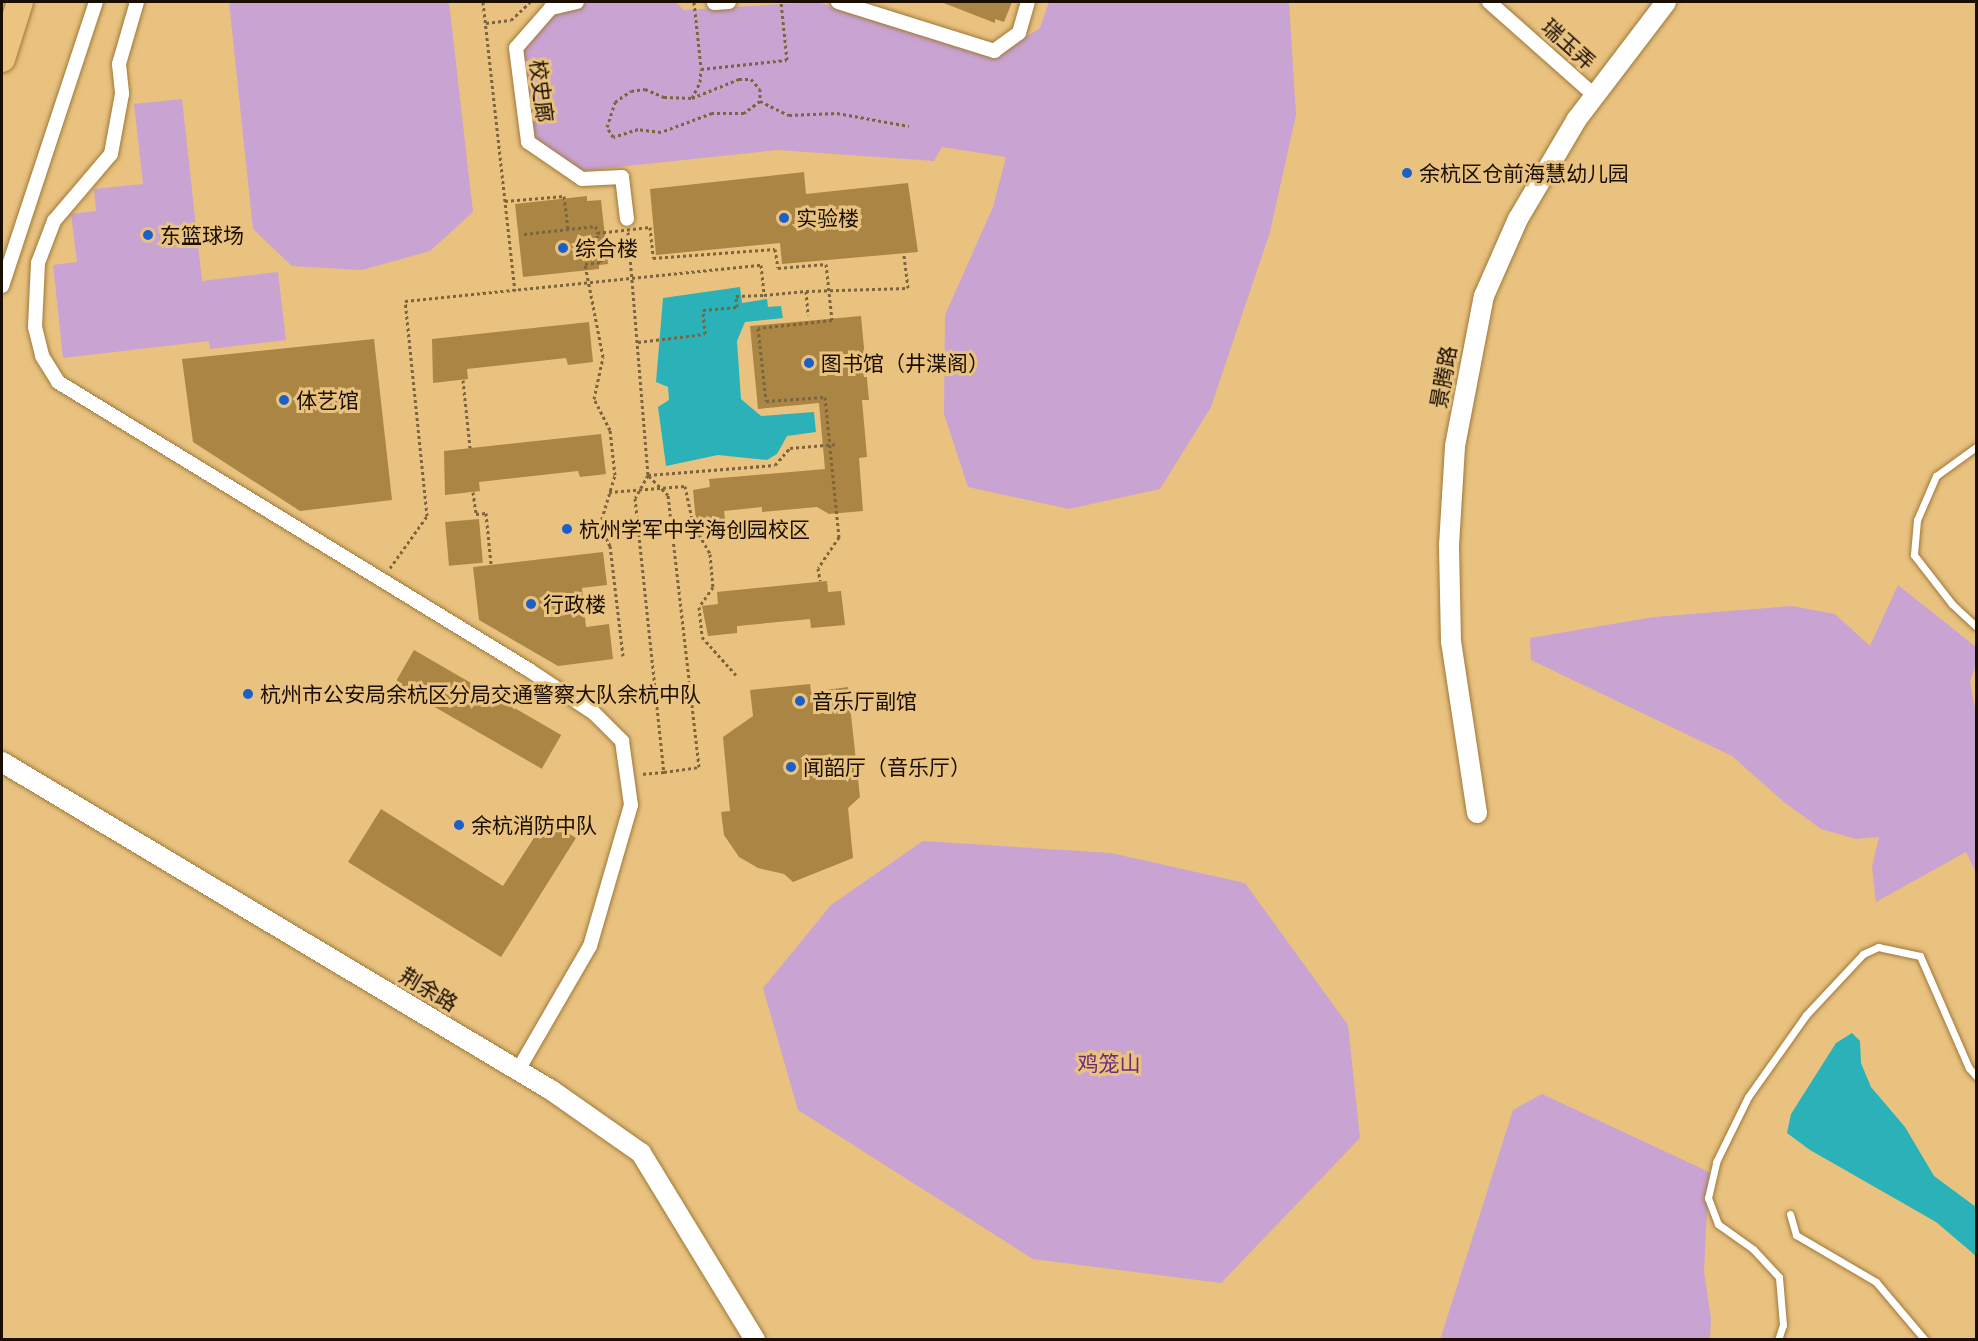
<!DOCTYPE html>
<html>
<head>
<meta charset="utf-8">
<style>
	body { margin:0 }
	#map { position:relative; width:1978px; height:1341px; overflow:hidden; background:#e9c280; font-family:Manrope,"Noto Sans SC",sans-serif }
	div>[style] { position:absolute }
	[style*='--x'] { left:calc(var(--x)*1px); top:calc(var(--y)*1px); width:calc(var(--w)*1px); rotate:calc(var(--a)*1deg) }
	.green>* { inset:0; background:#c9a3d2 }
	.water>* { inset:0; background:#2bb2b9 }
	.building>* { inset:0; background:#ab8544; transform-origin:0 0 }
	.path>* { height:3px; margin-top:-1.5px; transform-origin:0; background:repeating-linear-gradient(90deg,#7c643d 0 3px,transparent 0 6px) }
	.roads { filter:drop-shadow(0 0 2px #9e7937) drop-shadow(0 0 2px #9e7937) }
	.lane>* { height:7px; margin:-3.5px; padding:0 3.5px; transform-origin:3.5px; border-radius:3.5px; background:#fff }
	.street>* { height:14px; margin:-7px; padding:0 7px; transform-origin:7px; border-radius:7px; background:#fff }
	.secondary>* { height:20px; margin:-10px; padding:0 10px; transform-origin:10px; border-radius:10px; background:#fff }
	.highway>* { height:26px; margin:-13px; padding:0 13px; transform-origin:13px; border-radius:13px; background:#ecc47f }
	.path-bridge>* { height:3px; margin-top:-1.5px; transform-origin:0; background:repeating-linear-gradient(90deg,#7c643d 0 3px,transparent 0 6px) }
	.dots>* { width:16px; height:16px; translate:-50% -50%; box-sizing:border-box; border:3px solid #e9c280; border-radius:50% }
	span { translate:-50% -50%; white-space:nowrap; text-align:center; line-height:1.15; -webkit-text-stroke:6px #e9c280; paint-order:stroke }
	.street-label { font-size:21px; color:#190e00 }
	.poi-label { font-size:21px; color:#190e00 }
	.left { translate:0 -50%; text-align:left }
	.park-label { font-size:21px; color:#6b2b7a }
	.frame { position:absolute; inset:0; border:3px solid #190e00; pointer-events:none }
</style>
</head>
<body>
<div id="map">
	<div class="green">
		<i style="clip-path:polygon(229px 2px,449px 2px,473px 212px,430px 251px,362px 270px,292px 266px,253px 229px)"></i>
		<i style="clip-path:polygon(593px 2px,675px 2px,684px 10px,817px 2px,995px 56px,1040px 28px,1049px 2px,1289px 2px,1296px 115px,1270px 232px,1211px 407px,1160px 489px,1069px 509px,968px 487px,944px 414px,945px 315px,993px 207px,1006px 157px,942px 147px,934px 161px,777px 150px,580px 171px,530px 136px,521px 51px,554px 11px)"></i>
		<i style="clip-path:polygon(182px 99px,202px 281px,278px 272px,286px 340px,210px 349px,209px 341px,63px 358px,53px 265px,77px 262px,71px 214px,96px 211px,94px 189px,143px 184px,134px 104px)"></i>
		<i style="clip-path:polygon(1898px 585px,1976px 647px,1976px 664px,1970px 682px,1976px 713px,1976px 873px,1966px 852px,1876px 902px,1872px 867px,1879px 837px,1856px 839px,1821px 829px,1784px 802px,1732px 756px,1531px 660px,1530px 638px,1654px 617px,1792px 606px,1835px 614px,1870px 646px)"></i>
		<i style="clip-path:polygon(923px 841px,1111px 853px,1245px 883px,1348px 1025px,1360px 1138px,1221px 1283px,1033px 1259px,798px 1110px,763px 988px,831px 905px)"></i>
		<i style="clip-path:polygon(1542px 1094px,1709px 1172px,1704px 1271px,1711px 1318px,1710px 1339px,1440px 1340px,1513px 1110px)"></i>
	</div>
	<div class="water">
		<i style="clip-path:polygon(740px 287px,742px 303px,767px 299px,768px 307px,781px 306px,783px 318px,745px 322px,737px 341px,741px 399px,761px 416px,814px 412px,816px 432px,787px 436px,777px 454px,767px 460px,718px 455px,666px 466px,658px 407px,669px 400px,668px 387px,656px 382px,663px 298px)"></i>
		<i style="clip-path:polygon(1852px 1033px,1860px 1041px,1861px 1063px,1871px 1087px,1905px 1127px,1934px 1176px,1976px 1207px,1976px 1256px,1936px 1222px,1810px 1150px,1787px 1133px,1791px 1114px,1836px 1043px)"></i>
	</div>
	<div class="building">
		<i style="clip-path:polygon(941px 2px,1012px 2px,1004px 22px,995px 19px,995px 23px)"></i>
		<i style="clip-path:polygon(804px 172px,806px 194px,908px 183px,918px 252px,782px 264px,780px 243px,656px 255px,650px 189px)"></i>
		<i style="clip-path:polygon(587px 196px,587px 201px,601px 200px,608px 264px,599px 265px,599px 269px,523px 277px,515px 204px)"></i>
		<i style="clip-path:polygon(861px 316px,869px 400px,862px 400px,867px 457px,859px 458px,863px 511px,829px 514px,817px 507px,762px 512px,762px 507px,724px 511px,725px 519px,696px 521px,693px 490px,710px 487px,709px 479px,825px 469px,819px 403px,758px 409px,750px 326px)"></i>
		<i style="clip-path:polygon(589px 322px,593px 362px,568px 365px,566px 358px,467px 369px,468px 379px,433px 383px,432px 339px)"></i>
		<i style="clip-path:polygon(374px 339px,392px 500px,300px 511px,193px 442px,182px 359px)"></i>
		<i style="clip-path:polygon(601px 434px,606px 474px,580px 477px,578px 471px,479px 482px,480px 491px,445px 495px,444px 451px)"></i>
		<i style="left:479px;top:519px;width:44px;height:34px;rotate:85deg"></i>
		<i style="clip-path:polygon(603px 552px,607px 585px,582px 588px,586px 627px,609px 624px,613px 659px,558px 666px,479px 620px,473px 567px)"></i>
		<i style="clip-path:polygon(827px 581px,828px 592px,841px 591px,845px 625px,811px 628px,810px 619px,737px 626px,737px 633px,708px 636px,702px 606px,718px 604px,717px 592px)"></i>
		<i style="left:414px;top:650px;width:170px;height:39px;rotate:30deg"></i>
		<i style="clip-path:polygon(810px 684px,811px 692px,848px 687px,860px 797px,848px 808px,853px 858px,793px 882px,784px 874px,758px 868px,739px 857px,724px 835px,721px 812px,730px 811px,723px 737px,753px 716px,750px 690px)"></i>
		<i style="clip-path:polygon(381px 809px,503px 886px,546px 819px,576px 838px,501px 957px,348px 862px)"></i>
	</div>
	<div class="path">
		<i style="--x:483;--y:2;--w:290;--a:83.7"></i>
		<i style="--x:694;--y:2;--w:66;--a:83.9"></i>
		<i style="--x:486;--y:23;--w:25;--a:-7"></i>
		<i style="--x:511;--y:20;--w:26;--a:-43"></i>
		<i style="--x:692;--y:98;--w:51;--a:-22"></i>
		<i style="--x:739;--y:79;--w:12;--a:0"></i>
		<i style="--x:751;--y:79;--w:13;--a:48"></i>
		<i style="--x:760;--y:89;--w:12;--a:90"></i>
		<i style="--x:760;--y:101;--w:20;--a:143"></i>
		<i style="--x:744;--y:113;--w:32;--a:180"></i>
		<i style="--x:712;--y:113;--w:54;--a:159.6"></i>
		<i style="--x:661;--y:132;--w:23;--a:-173"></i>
		<i style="--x:638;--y:129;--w:26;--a:162"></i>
		<i style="--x:613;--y:137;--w:12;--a:-121"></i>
		<i style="--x:607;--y:127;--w:26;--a:-72"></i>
		<i style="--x:615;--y:102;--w:19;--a:-35"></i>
		<i style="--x:631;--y:91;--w:14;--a:-8"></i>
		<i style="--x:645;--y:89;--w:21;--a:23"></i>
		<i style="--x:664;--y:97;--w:28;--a:2"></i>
		<i style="--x:692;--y:98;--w:18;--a:-63"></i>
		<i style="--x:700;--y:82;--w:13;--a:-86"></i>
		<i style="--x:701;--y:69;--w:86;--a:-6"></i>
		<i style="--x:787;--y:60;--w:58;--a:-95.9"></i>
		<i style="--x:760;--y:101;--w:32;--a:26"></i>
		<i style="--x:789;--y:115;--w:48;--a:-2.4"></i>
		<i style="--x:837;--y:113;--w:73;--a:10.2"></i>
		<i style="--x:505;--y:201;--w:59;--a:-4.8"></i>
		<i style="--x:564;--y:196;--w:33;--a:83"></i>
		<i style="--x:628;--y:232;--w:244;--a:85.3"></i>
		<i style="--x:648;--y:475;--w:26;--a:119"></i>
		<i style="--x:635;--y:498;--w:276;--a:84"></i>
		<i style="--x:664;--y:772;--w:23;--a:175"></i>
		<i style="--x:524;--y:234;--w:72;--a:-6.3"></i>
		<i style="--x:596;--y:226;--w:7;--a:82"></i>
		<i style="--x:806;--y:291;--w:102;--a:-1.7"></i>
		<i style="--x:908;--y:288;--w:35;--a:-97"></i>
		<i style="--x:638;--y:342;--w:67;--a:-6.8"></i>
		<i style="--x:705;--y:334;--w:24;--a:-95"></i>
		<i style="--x:703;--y:310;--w:34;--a:-5"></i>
		<i style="--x:737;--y:307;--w:11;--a:-95"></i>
		<i style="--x:736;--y:296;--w:28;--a:-2"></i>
		<i style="--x:463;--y:380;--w:68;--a:84.1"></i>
		<i style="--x:473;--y:492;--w:22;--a:82"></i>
		<i style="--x:476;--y:514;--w:10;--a:-6"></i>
		<i style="--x:486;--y:513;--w:51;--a:84.4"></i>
		<i style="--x:390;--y:568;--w:64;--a:-54.6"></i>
		<i style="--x:427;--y:516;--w:216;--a:-95.8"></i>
		<i style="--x:405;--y:301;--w:358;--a:-5.8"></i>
		<i style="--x:761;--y:265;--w:30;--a:84"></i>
		<i style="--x:764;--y:295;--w:42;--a:-5.4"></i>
		<i style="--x:806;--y:291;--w:24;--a:85"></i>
		<i style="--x:664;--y:772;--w:35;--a:-8"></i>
		<i style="--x:699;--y:767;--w:274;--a:-96.5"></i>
		<i style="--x:668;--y:495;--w:28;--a:-135"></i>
		<i style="--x:648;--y:475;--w:127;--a:-4.5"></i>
		<i style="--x:775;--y:465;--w:23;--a:-49"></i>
		<i style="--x:790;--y:448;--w:47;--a:-4.9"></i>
	</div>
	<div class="roads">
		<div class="lane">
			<i style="--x:1976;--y:447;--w:49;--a:144.1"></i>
			<i style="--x:1936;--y:476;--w:48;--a:113.4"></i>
			<i style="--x:1917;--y:520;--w:35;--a:95"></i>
			<i style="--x:1914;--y:555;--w:62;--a:52.2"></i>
			<i style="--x:1952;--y:604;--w:33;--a:43"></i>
			<i style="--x:1790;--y:1214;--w:22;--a:74"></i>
			<i style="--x:1796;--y:1235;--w:93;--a:30.4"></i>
			<i style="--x:1876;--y:1282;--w:76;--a:49.8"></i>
			<i style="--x:1778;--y:1340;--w:16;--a:-72"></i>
			<i style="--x:1783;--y:1325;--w:48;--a:-94.8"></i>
			<i style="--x:1779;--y:1277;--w:38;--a:-133"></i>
			<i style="--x:1753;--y:1249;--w:43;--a:-144.5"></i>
			<i style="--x:1718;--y:1224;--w:28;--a:-111"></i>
			<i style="--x:1708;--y:1198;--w:37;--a:-77"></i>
			<i style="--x:1716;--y:1162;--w:72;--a:-63.8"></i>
			<i style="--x:1748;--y:1097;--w:100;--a:-54.7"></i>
			<i style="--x:1806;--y:1015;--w:83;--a:-46.9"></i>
			<i style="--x:1863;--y:954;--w:17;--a:-25"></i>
			<i style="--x:1878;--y:947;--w:43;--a:12.1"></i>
			<i style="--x:1920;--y:956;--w:122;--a:66.4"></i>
			<i style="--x:1969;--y:1068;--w:11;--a:49"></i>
		</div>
		<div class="street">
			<i style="--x:137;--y:2;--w:65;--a:106.2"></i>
			<i style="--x:119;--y:64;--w:30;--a:84"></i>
			<i style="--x:122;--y:94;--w:61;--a:100.4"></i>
			<i style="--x:111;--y:154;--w:88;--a:130.4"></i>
			<i style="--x:54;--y:221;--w:45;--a:110.9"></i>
			<i style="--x:38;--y:263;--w:64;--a:92.7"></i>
			<i style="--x:35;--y:327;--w:30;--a:76"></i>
			<i style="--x:42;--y:356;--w:31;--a:58"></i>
			<i style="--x:58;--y:382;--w:552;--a:31.44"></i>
			<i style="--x:529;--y:670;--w:78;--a:33.5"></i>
			<i style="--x:594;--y:713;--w:40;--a:45"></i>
			<i style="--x:622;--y:741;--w:65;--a:82"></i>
			<i style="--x:631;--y:805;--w:147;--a:106.2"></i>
			<i style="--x:590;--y:946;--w:143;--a:120.1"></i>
			<i style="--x:577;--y:2;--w:27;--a:167"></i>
			<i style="--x:551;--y:8;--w:53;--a:131.2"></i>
			<i style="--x:516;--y:48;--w:95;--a:82.7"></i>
			<i style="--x:528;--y:142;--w:65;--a:34.4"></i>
			<i style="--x:582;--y:179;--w:40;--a:-2.9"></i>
			<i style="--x:622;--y:177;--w:42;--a:83.2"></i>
			<i style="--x:838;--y:2;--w:164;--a:17.4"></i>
			<i style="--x:994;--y:51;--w:31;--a:-36"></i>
			<i style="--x:1019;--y:33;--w:32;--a:-74"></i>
			<i style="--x:1489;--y:2;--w:140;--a:41.5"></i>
			<i style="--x:714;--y:3;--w:15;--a:-4"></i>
			<i style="--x:2;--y:286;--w:299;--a:-71.7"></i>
		</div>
		<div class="secondary">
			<i style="--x:2;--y:762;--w:640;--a:30.86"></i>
			<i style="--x:551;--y:1090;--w:110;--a:35"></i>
			<i style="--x:641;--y:1153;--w:219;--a:58.6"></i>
			<i style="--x:1477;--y:813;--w:173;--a:-98.6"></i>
			<i style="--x:1451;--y:642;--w:97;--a:-91.2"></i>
			<i style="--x:1449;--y:545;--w:99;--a:-86.5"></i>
			<i style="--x:1455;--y:446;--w:153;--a:-79.1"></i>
			<i style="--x:1484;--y:296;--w:84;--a:-66.2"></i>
			<i style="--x:1518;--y:219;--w:116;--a:-59.5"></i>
			<i style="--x:1577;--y:119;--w:147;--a:-52.7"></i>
		</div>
		<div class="highway">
			<i style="--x:2;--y:59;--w:60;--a:-72.5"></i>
		</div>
	</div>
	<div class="path-bridge">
		<i style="--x:609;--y:492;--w:76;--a:-4.5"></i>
		<i style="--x:685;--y:486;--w:39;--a:78"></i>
		<i style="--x:693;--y:524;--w:34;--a:60"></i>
		<i style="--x:710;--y:554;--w:33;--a:85"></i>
		<i style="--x:713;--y:587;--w:24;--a:125"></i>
		<i style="--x:699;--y:607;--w:30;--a:84"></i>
		<i style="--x:702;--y:637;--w:51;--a:48.2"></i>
		<i style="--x:623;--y:656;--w:111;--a:-96.7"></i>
		<i style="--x:610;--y:546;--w:23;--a:-115"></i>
		<i style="--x:600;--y:525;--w:52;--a:-73.3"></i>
		<i style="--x:615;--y:475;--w:45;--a:-96.3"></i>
		<i style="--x:610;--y:430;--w:35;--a:-117"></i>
		<i style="--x:594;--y:399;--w:43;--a:-77.9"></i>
		<i style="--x:603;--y:357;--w:95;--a:-101"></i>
		<i style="--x:585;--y:264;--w:16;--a:-7"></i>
		<i style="--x:601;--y:262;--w:29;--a:-98"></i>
		<i style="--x:597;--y:233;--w:53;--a:-6.5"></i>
		<i style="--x:650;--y:227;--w:31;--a:84"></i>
		<i style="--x:653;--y:258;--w:122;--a:-4.2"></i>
		<i style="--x:775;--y:249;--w:19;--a:81"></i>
		<i style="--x:778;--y:268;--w:48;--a:-4.8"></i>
		<i style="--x:826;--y:264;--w:56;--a:83.9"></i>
		<i style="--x:832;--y:320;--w:74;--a:173.8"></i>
		<i style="--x:758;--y:328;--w:73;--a:83.7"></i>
		<i style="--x:766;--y:401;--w:59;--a:-3.9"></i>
		<i style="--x:825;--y:397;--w:141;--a:84.3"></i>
		<i style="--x:839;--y:537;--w:37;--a:124"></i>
		<i style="--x:818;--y:568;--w:13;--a:81"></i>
	</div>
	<div class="dots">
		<i style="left:1407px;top:173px;background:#1b5fca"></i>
		<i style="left:784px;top:218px;background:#1b5fca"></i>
		<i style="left:148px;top:235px;background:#1b5fca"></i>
		<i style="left:563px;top:248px;background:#1b5fca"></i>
		<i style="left:809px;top:363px;background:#1b5fca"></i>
		<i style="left:284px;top:400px;background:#1b5fca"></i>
		<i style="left:567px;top:529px;background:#1b5fca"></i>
		<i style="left:531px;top:604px;background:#1b5fca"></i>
		<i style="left:248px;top:694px;background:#1b5fca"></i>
		<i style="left:800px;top:701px;background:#1b5fca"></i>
		<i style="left:791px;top:767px;background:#1b5fca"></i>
		<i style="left:459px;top:825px;background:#1b5fca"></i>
	</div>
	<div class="street-label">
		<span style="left:1569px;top:44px;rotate:42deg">瑞玉弄</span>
		<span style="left:542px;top:91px;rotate:83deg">校史廊</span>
		<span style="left:1443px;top:377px;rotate:-80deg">景腾路</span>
		<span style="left:429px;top:989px;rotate:31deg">荆余路</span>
	</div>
	<div class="poi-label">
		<span class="left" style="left:1419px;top:173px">余杭区仓前海慧幼儿园</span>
		<span class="left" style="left:796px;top:218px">实验楼</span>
		<span class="left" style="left:160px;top:235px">东篮球场</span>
		<span class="left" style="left:575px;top:248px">综合楼</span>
		<span class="left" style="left:821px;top:363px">图书馆（井渫阁）</span>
		<span class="left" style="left:296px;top:400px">体艺馆</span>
		<span class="left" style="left:579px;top:529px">杭州学军中学海创园校区</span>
		<span class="left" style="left:543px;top:604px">行政楼</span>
		<span class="left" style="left:260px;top:694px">杭州市公安局余杭区分局交通警察大队余杭中队</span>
		<span class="left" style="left:812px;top:701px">音乐厅副馆</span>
		<span class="left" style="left:803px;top:767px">闻韶厅（音乐厅）</span>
		<span class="left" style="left:471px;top:825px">余杭消防中队</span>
	</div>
	<div class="park-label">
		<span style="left:1109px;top:1063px">鸡笼山</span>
	</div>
	<div class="frame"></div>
</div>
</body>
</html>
